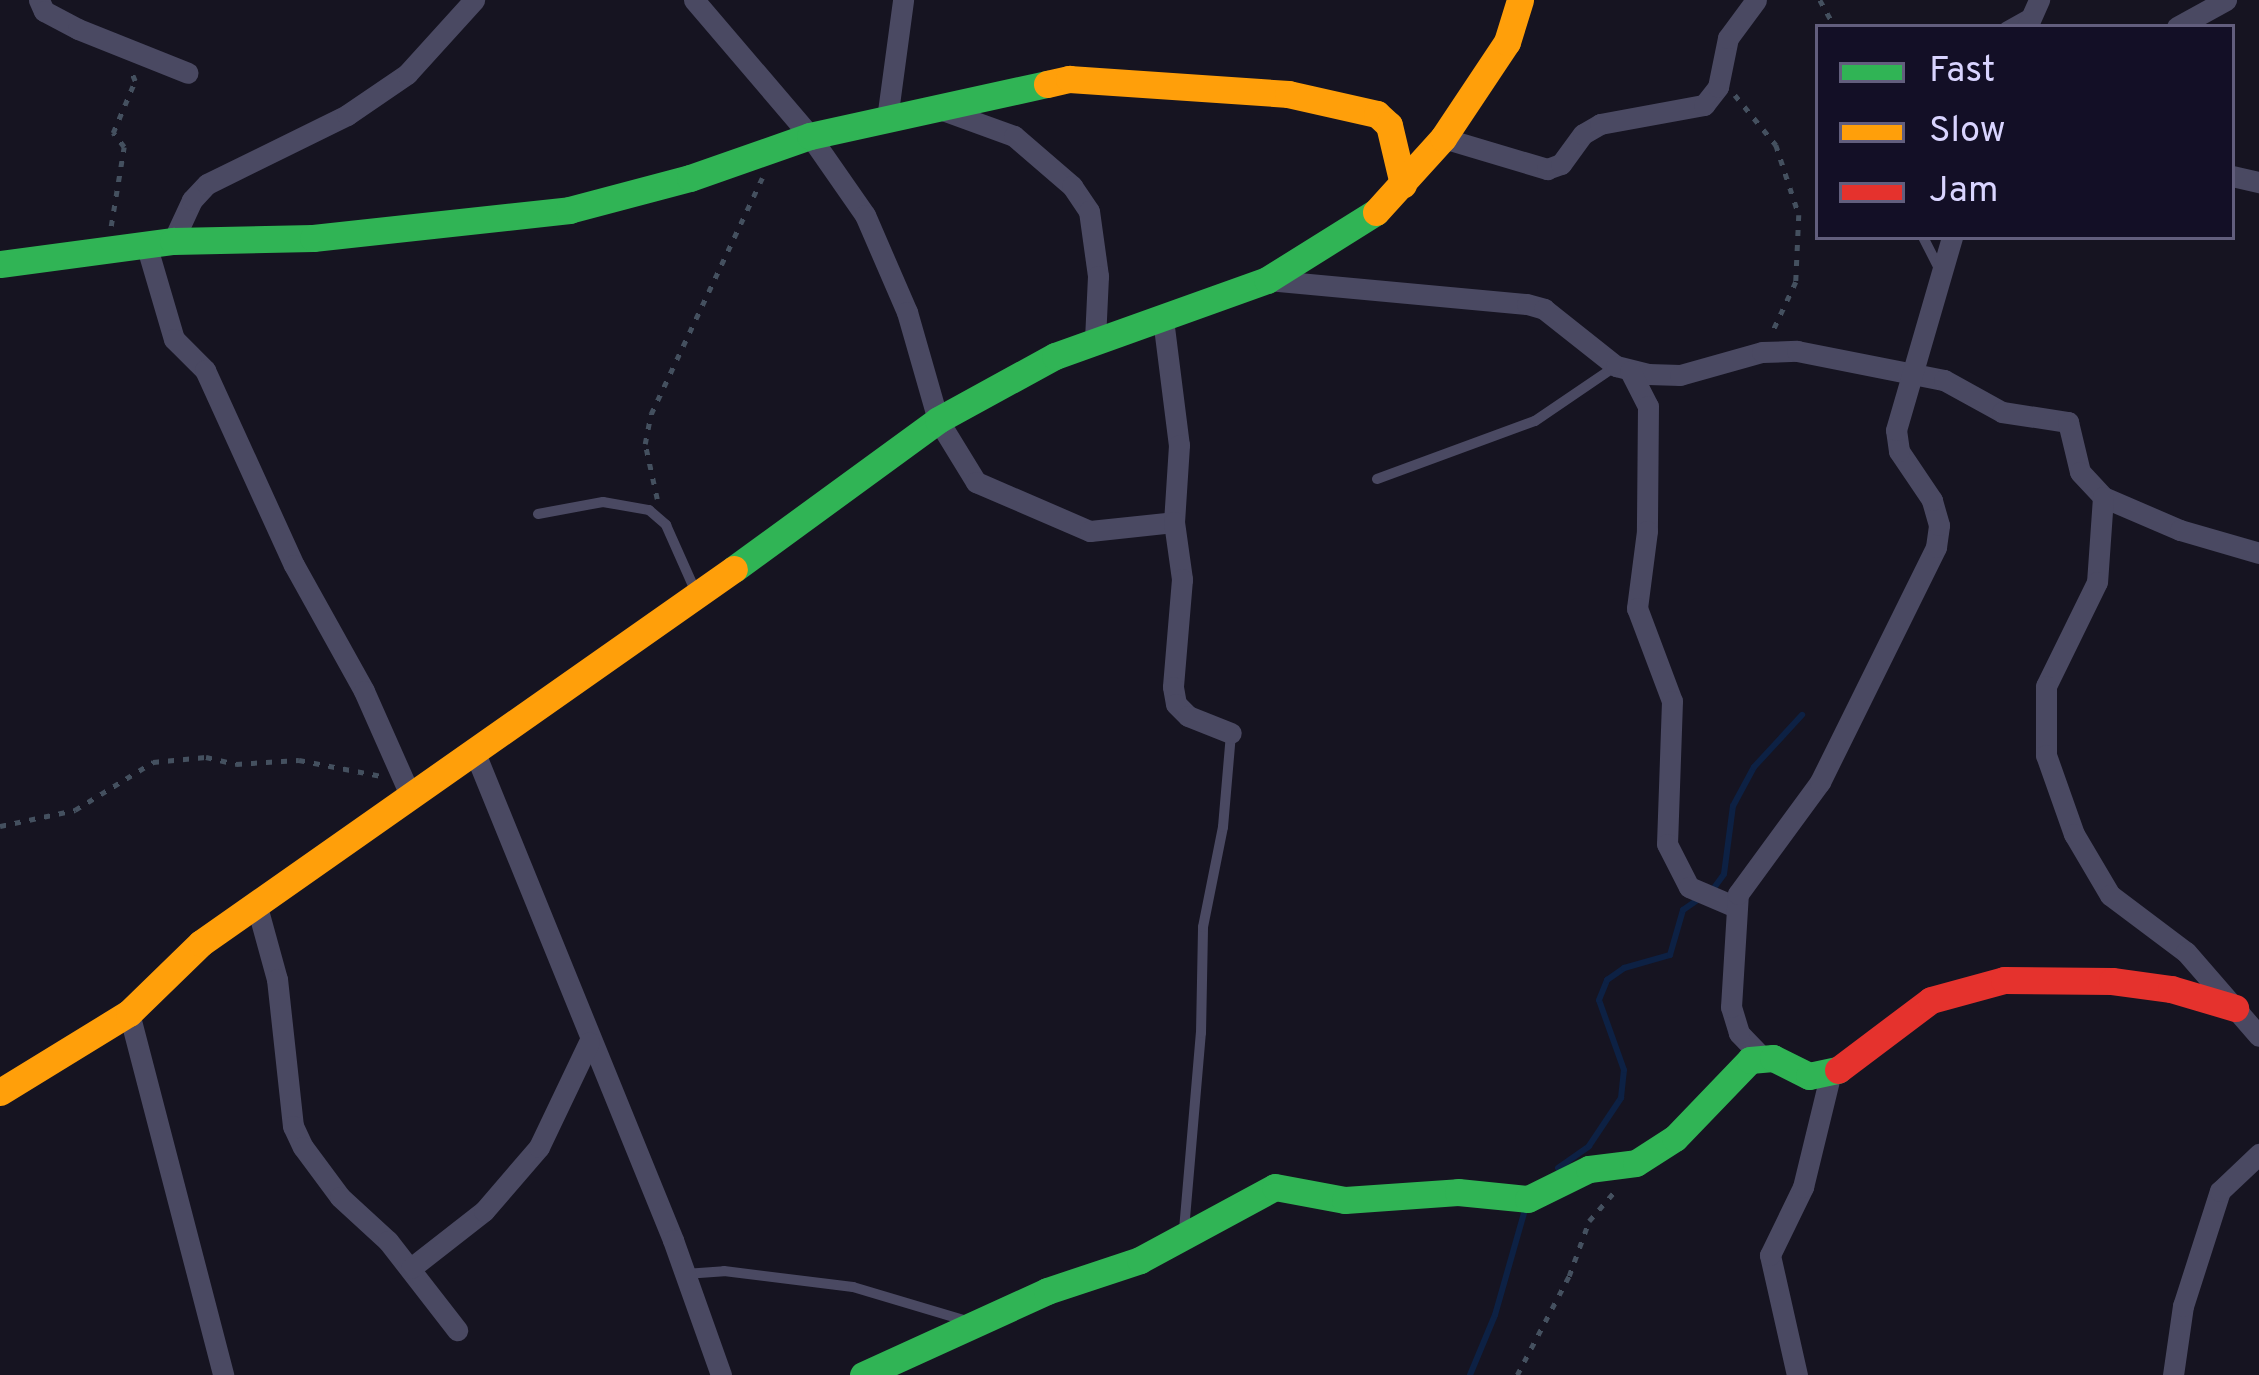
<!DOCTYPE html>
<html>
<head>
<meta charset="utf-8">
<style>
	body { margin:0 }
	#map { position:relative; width:2259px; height:1375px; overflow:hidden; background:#161421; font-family:Overpass,sans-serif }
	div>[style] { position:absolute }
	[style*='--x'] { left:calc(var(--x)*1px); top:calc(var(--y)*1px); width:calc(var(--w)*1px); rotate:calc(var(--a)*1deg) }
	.stream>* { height:6px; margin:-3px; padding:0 3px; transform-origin:3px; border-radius:3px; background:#0d2144 }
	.path>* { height:4.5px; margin-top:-2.25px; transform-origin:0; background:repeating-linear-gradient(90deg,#44505f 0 6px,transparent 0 15px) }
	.lane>* { height:10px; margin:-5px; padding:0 5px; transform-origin:5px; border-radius:5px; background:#4a4962 }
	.street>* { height:21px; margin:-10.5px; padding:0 10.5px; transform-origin:10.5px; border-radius:10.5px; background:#4a4962 }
	.fast>* { height:27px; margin:-13.5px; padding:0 13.5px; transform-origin:13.5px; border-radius:13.5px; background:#30b455 }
	.slow>* { height:27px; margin:-13.5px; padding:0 13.5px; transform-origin:13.5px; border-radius:13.5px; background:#ff9f0a }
	.jam>* { height:27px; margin:-13.5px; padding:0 13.5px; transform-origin:13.5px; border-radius:13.5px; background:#e5322d }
	span { translate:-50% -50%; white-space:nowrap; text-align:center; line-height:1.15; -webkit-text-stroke:10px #130f26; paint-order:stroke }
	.legend { position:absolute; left:1815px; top:24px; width:420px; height:216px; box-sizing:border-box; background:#130f26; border:3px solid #625e7d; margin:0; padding:15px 21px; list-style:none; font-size:36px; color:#d9d4ff }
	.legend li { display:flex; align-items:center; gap:24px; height:60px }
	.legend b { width:60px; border:3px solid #625e7d }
</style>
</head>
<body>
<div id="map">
	<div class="stream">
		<i style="--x:1711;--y:892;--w:22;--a:-54"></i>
		<i style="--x:1724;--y:874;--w:69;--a:-82.5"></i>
		<i style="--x:1733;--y:806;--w:44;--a:-61.7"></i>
		<i style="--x:1754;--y:767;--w:71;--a:-47.3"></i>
		<i style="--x:1558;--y:1168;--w:38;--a:-35"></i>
		<i style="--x:1589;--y:1146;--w:58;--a:-56.3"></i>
		<i style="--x:1621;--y:1098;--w:28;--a:-84"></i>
		<i style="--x:1624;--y:1070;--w:74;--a:-109.7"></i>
		<i style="--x:1599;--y:1000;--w:22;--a:-68"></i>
		<i style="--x:1607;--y:980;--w:21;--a:-35"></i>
		<i style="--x:1624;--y:968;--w:48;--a:-15.8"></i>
		<i style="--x:1670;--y:955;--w:47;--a:-73.9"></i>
		<i style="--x:1683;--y:910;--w:21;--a:-35"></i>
		<i style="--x:1470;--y:1375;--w:65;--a:-67.4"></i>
		<i style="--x:1495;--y:1315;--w:109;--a:-74.1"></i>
	</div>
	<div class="path">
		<i style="--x:1820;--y:0;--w:31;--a:61"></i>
		<i style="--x:1735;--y:95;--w:65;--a:50.6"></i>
		<i style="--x:1776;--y:145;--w:74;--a:71.8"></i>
		<i style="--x:1799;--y:215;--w:67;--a:92.6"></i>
		<i style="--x:1796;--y:282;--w:52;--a:115.1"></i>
		<i style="--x:111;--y:226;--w:80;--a:-80.7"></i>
		<i style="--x:124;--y:147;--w:18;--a:-128"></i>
		<i style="--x:113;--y:133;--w:56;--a:-67.1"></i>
		<i style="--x:135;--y:81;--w:8;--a:-113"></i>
		<i style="--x:657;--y:499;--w:56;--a:-102.3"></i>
		<i style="--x:645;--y:444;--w:31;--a:-79"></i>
		<i style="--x:651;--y:414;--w:261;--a:-64.8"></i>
		<i style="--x:0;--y:826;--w:77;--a:-12"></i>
		<i style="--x:75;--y:810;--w:92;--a:-31.6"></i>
		<i style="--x:153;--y:762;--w:53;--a:-5.4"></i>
		<i style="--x:206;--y:757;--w:31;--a:13"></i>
		<i style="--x:236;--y:764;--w:63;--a:-3.6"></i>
		<i style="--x:299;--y:760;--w:84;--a:11"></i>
		<i style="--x:1517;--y:1375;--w:112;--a:-62.3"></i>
		<i style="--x:1569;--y:1276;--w:59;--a:-70"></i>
		<i style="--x:1589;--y:1221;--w:40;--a:-49"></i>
	</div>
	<div class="lane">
		<i style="--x:2005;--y:27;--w:26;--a:-29"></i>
		<i style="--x:1923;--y:237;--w:35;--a:63"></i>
		<i style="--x:1377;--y:479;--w:168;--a:-20.2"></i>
		<i style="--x:1535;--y:421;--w:98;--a:-34.2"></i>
		<i style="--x:538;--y:514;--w:66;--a:-10.5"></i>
		<i style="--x:603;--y:502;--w:47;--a:9.9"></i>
		<i style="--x:649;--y:510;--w:23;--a:41"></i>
		<i style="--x:666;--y:525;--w:71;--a:66"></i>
		<i style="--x:1184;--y:1230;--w:198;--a:-85.1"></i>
		<i style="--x:1201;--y:1033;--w:106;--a:-88.9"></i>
		<i style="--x:1203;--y:927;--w:102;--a:-78.7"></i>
		<i style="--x:1223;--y:827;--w:94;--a:-85.1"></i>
		<i style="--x:685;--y:1274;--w:39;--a:-4"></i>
		<i style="--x:724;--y:1271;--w:130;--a:7.1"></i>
		<i style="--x:853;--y:1287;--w:119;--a:16.6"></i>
	</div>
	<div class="street">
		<i style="--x:39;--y:0;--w:12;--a:66"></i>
		<i style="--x:44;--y:11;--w:38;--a:28"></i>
		<i style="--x:78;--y:29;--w:118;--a:21.8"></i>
		<i style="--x:694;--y:0;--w:179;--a:49.5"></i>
		<i style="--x:810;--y:136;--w:96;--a:55.2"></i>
		<i style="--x:865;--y:215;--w:106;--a:66.6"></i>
		<i style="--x:907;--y:312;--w:112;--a:74"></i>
		<i style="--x:938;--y:420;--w:73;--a:58.5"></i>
		<i style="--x:976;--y:482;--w:124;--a:23.3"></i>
		<i style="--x:1090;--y:531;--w:84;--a:-6.1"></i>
		<i style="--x:2027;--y:27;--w:30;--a:-66"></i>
		<i style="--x:2177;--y:27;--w:56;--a:-28.9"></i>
		<i style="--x:945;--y:111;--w:73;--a:19.9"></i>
		<i style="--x:1014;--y:136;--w:77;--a:40.8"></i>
		<i style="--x:1072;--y:186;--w:30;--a:56"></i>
		<i style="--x:1089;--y:211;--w:66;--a:82.1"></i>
		<i style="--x:1098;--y:276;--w:64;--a:92.7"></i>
		<i style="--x:887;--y:119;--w:120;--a:-82.3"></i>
		<i style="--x:1443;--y:138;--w:109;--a:16.6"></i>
		<i style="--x:1547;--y:169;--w:15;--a:-20"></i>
		<i style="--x:1561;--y:164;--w:37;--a:-54"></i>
		<i style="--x:1583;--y:134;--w:20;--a:-30"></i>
		<i style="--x:1600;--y:124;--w:106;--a:-10.4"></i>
		<i style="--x:1704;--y:105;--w:23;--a:-52"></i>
		<i style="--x:1718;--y:87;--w:50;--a:-78.5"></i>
		<i style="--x:1728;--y:38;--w:47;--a:-53.6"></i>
		<i style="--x:2232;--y:176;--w:28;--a:13"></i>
		<i style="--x:173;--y:241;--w:45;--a:-65.1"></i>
		<i style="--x:192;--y:200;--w:22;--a:-47"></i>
		<i style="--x:207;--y:184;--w:156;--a:-26.2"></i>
		<i style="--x:347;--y:115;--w:73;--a:-34.3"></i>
		<i style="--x:407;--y:74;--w:100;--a:-47.8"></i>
		<i style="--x:146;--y:244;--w:99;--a:73.6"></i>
		<i style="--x:174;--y:339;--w:44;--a:45"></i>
		<i style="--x:205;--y:370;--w:214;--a:65.5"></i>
		<i style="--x:294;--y:565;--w:144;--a:60.9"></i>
		<i style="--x:364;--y:691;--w:116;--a:66.1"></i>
		<i style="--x:1267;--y:280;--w:261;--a:5.3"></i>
		<i style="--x:1527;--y:304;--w:18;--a:16"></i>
		<i style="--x:1544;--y:309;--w:92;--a:38.4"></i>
		<i style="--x:1616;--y:366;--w:33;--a:14"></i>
		<i style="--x:1648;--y:374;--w:32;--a:2"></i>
		<i style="--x:1680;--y:375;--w:85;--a:-15.7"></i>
		<i style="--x:1762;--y:352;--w:35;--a:-2"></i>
		<i style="--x:1797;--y:351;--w:150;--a:11.2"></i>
		<i style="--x:1944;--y:380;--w:66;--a:28.9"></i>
		<i style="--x:2002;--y:412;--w:67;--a:8.6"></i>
		<i style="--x:2068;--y:422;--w:51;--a:76.5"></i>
		<i style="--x:2080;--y:472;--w:34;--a:47"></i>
		<i style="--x:2103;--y:497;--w:84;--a:23.2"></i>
		<i style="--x:2180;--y:530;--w:82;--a:16.2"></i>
		<i style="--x:1163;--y:319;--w:127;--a:82.8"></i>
		<i style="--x:1179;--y:445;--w:77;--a:93.7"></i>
		<i style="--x:1174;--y:522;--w:58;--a:82"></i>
		<i style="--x:1182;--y:579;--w:108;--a:94.8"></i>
		<i style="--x:1173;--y:687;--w:17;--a:80"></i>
		<i style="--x:1176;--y:704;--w:17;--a:45"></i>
		<i style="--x:1188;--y:716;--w:46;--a:21.6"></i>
		<i style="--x:1630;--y:371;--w:39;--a:63"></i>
		<i style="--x:1648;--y:406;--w:125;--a:90.5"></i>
		<i style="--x:1647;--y:531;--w:78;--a:97.4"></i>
		<i style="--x:1637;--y:608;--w:99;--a:69.4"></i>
		<i style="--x:1672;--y:701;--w:143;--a:92"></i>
		<i style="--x:1667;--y:844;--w:48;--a:62.9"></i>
		<i style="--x:1689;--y:887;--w:51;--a:23.1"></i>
		<i style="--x:2103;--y:497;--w:85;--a:94"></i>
		<i style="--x:2097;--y:582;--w:116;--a:116.1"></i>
		<i style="--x:2046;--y:686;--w:69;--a:90"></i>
		<i style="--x:2046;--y:755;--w:84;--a:70.5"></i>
		<i style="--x:2074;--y:834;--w:71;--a:59.5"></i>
		<i style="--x:2110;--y:895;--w:95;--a:36.9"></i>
		<i style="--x:2186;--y:952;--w:111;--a:49"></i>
		<i style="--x:475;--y:753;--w:526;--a:67.87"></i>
		<i style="--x:673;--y:1240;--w:143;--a:70.4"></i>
		<i style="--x:256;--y:903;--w:79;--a:74.6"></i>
		<i style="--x:277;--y:979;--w:148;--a:83.8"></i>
		<i style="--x:293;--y:1126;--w:23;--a:65"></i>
		<i style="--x:303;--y:1147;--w:62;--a:53.5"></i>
		<i style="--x:340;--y:1197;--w:65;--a:42.5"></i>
		<i style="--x:388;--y:1241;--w:113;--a:52.2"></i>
		<i style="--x:129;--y:1013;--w:374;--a:75.4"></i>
		<i style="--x:1761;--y:1056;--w:32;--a:-134"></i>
		<i style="--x:1739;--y:1033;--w:27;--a:-107"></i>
		<i style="--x:1731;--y:1007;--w:113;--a:-86.5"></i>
		<i style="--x:1738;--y:894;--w:139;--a:-53.8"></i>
		<i style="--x:1820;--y:782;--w:262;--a:-63.7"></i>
		<i style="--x:1936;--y:547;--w:22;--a:-82"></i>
		<i style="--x:1939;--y:525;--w:26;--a:-106"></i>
		<i style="--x:1932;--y:500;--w:59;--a:-124"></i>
		<i style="--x:1899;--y:451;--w:21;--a:-98"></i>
		<i style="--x:1896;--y:430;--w:201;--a:-73.8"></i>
		<i style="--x:411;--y:1268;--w:93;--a:-38"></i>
		<i style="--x:484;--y:1211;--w:84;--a:-49.3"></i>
		<i style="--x:539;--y:1147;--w:116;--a:-64.5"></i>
		<i style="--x:1797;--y:1375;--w:123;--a:-102.7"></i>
		<i style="--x:1770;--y:1255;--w:76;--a:-64.1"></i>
		<i style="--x:1803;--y:1187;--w:114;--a:-76.3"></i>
		<i style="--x:2173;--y:1375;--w:70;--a:-81.8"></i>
		<i style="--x:2183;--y:1306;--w:121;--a:-72.2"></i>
		<i style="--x:2220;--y:1191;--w:54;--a:-43.5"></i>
	</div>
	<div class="fast">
		<i style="--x:0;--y:264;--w:175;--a:-7.6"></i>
		<i style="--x:173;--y:241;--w:140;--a:-1.2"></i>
		<i style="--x:313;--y:238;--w:258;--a:-6.2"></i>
		<i style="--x:569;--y:210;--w:125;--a:-14.8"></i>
		<i style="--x:690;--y:178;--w:127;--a:-19.3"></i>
		<i style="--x:810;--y:136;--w:243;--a:-12.4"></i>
		<i style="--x:734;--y:569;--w:253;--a:-36.1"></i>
		<i style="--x:938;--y:420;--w:133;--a:-28.7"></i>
		<i style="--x:1055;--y:356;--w:225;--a:-19.7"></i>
		<i style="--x:1267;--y:280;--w:128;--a:-32"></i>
		<i style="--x:863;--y:1375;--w:202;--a:-24.5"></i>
		<i style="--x:1047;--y:1291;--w:98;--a:-18.4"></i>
		<i style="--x:1140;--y:1260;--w:153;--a:-28.4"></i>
		<i style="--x:1275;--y:1187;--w:71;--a:10.5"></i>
		<i style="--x:1345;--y:1200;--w:113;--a:-4"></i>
		<i style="--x:1458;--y:1192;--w:70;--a:5.7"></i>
		<i style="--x:1528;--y:1199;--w:68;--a:-26.2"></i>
		<i style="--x:1589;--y:1169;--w:47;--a:-7.3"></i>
		<i style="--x:1636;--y:1163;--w:46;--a:-32.7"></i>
		<i style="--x:1675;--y:1138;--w:108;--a:-46.1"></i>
		<i style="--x:1750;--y:1060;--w:23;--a:-5"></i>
		<i style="--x:1773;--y:1058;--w:40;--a:26.6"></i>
		<i style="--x:1809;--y:1076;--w:30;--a:-12"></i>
	</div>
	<div class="slow">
		<i style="--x:1047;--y:84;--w:23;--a:-13"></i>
		<i style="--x:1069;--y:79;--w:220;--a:3.9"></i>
		<i style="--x:1288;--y:94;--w:91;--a:12.7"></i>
		<i style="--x:1377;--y:114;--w:16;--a:43"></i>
		<i style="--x:1389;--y:125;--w:61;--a:76.7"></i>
		<i style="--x:1376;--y:212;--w:100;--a:-47.8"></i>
		<i style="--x:1443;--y:138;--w:115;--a:-56.3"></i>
		<i style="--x:1507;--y:42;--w:44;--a:-72.8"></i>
		<i style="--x:0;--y:1092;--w:151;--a:-31.5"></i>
		<i style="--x:129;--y:1013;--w:100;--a:-44.2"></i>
		<i style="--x:201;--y:943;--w:651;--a:-35.06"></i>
	</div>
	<div class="jam">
		<i style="--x:1838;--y:1070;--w:116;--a:-37"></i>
		<i style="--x:1931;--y:1000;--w:76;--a:-15.3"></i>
		<i style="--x:2004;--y:980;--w:108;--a:0.5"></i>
		<i style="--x:2112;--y:981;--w:60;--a:7.7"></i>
		<i style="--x:2171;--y:989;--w:67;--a:16.5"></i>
	</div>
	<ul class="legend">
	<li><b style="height:15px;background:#30b455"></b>Fast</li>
	<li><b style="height:15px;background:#ff9f0a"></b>Slow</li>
	<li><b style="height:15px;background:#e5322d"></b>Jam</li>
	</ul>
</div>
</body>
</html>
